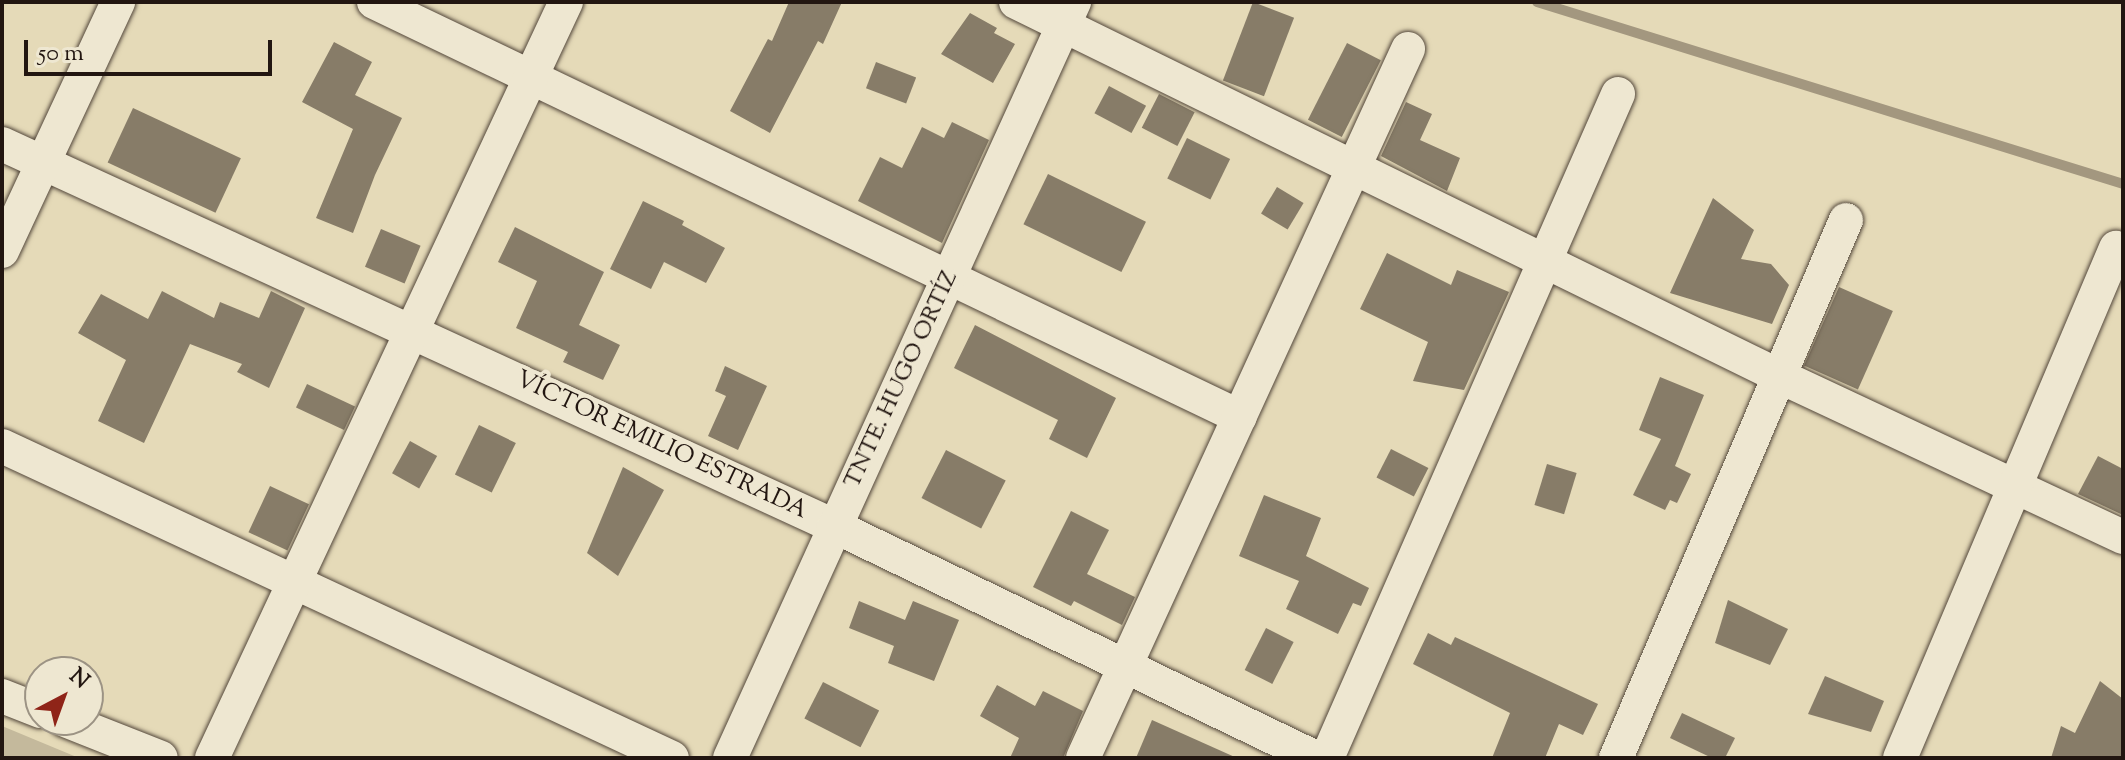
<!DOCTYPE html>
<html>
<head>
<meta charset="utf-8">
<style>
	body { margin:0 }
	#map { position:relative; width:2125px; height:760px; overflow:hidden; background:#e5dab8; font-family:"Sorts Mill Goudy",serif }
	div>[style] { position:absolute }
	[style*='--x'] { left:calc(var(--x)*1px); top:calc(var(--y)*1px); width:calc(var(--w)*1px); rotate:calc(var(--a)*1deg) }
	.green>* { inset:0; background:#c4b99c }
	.stream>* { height:10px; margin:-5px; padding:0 5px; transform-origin:5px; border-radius:5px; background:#a3977f }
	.building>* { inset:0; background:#877c68; transform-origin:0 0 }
	.roads { filter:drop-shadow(0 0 2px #53473b) drop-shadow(0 0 2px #53473b) }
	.minor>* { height:34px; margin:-17px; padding:0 17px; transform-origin:17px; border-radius:17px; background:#eee7d1 }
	span { translate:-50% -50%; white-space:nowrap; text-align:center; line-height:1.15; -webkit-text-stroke:8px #eee7d1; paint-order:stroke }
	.street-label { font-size:24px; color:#221611 }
	.frame { position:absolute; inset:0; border:4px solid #221611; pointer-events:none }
	.north { position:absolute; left:24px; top:656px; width:80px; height:80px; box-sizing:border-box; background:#eee7d1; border:2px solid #9c9384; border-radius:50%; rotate:41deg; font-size:22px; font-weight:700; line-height:32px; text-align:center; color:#221611 }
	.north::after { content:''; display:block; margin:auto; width:28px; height:36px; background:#8f2418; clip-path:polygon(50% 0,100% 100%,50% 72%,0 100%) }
	.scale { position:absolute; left:24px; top:40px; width:248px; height:36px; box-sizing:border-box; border:4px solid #221611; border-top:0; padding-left:10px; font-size:24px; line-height:28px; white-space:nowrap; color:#221611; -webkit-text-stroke:6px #eee7d1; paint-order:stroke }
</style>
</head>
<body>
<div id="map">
	<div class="green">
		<i style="clip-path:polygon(2px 726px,79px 758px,2px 758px)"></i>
	</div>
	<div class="stream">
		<i style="--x:1537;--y:2;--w:614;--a:17.25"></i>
	</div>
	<div class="building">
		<i style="clip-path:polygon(789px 2px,842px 2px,823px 44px,818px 41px,770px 133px,730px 111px,768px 39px,772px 41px)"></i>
		<i style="left:1253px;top:2px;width:44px;height:84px;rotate:21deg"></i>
		<i style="clip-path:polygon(970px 13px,997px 28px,994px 33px,1015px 44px,993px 83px,941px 54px)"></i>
		<i style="clip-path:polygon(334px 42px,372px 62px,355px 95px,402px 118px,375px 175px,353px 233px,316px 218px,353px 129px,302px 102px)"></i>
		<i style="left:1347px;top:43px;width:38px;height:86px;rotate:27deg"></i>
		<i style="left:876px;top:62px;width:43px;height:28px;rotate:21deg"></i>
		<i style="left:1109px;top:86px;width:42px;height:31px;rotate:28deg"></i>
		<i style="left:1159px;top:94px;width:40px;height:38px;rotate:27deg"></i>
		<i style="clip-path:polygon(1406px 102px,1432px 114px,1420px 140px,1460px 158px,1447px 191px,1381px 156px)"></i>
		<i style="left:133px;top:108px;width:119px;height:60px;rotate:25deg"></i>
		<i style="clip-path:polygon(952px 122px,989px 140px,942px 243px,858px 201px,880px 157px,902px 168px,922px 127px,944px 138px)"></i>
		<i style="left:1187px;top:138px;width:48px;height:45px;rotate:26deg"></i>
		<i style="left:1048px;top:174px;width:109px;height:56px;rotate:26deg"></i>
		<i style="left:1277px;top:187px;width:31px;height:31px;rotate:31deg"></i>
		<i style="clip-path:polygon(1713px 198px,1754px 230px,1741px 259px,1771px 264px,1789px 285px,1772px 324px,1670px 293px)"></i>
		<i style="clip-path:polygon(643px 201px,684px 221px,682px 225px,725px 248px,706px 283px,664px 262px,651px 289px,610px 269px)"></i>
		<i style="clip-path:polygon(515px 227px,604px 272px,579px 325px,620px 345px,603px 380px,563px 362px,568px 352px,516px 328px,537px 281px,498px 262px)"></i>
		<i style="left:381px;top:229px;width:43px;height:41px;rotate:23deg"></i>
		<i style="clip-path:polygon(1387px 253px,1451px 285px,1457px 270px,1509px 292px,1464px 390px,1413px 381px,1428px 342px,1360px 309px)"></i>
		<i style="left:1839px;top:287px;width:59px;height:86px;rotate:24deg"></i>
		<i style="clip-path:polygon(162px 291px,214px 318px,220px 302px,259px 318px,271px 291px,305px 308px,269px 388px,237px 372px,242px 364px,190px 344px,144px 443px,98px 421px,126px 360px,78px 333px,101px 294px,148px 319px)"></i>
		<i style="clip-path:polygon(975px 325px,1116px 398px,1087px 458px,1049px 439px,1058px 420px,954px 368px)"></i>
		<i style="clip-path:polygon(725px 366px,767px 386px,738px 450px,708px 436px,726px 396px,715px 391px)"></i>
		<i style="clip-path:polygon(1660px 377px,1704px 395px,1675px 466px,1691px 474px,1677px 503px,1670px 500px,1665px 510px,1633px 495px,1661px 439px,1639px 430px)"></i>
		<i style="left:307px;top:384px;width:53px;height:26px;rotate:25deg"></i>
		<i style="left:479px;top:425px;width:41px;height:55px;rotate:26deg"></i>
		<i style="left:410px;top:441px;width:31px;height:37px;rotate:29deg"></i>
		<i style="left:1391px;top:449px;width:42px;height:32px;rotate:27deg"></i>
		<i style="left:946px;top:450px;width:67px;height:54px;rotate:27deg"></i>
		<i style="clip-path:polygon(2098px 456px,2123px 469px,2123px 515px,2078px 494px)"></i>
		<i style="left:1547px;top:464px;width:31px;height:43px;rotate:17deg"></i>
		<i style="clip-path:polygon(623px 467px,664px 490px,618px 576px,587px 553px)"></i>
		<i style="left:270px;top:486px;width:43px;height:51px;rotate:25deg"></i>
		<i style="clip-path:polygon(1264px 495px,1321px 518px,1306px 556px,1369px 588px,1361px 606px,1353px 603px,1338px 634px,1286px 609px,1299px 581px,1239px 556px)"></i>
		<i style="clip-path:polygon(1071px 511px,1109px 530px,1087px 574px,1135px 597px,1122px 625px,1074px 601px,1071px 606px,1033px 587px)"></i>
		<i style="clip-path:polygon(1728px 600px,1788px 629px,1770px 665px,1715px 643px)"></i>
		<i style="clip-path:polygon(859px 601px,905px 620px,913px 601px,959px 620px,934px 681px,888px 663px,894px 646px,849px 628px)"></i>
		<i style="left:1266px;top:628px;width:31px;height:47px;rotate:27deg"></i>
		<i style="clip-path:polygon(1428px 633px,1451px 645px,1455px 637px,1598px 704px,1583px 735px,1559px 724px,1545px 758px,1492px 758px,1510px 713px,1413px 664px)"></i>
		<i style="clip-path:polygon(1825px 676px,1884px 701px,1871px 732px,1808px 714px)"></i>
		<i style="clip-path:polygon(2100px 681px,2123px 699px,2123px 758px,2051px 758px,2061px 726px,2075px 733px)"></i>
		<i style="left:823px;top:682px;width:63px;height:41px;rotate:27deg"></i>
		<i style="clip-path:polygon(997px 685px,1035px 706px,1043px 691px,1083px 711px,1063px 758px,1010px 758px,1019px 738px,980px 716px)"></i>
		<i style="clip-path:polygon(1682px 713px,1735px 738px,1725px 758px,1712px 758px,1670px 738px)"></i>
		<i style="clip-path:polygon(1152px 720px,1237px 758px,1136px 758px)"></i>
	</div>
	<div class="roads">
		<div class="minor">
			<i style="--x:374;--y:2;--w:960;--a:25.6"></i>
			<i style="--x:1016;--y:2;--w:850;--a:26.11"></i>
			<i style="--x:1779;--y:376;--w:380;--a:25.1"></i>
			<i style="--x:2;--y:144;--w:916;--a:24.66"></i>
			<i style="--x:834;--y:526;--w:535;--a:25.7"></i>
			<i style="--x:2;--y:251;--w:275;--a:-65"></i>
			<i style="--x:2;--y:446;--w:739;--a:24.97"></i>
			<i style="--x:2;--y:696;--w:41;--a:21.5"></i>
			<i style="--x:65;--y:720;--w:103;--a:21.6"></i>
			<i style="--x:212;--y:758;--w:835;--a:-64.91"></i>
			<i style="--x:730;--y:758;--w:831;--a:-65.53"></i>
			<i style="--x:1083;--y:758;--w:780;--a:-65.37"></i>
			<i style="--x:1327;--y:758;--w:725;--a:-66.33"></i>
			<i style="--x:1616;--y:758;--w:585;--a:-66.85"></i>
			<i style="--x:1900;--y:758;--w:554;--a:-67.05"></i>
		</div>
	</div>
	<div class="street-label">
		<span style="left:902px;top:380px;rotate:-65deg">TNTE. HUGO ORTÍZ</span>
		<span style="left:661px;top:446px;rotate:25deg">VÍCTOR EMILIO ESTRADA</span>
	</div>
	<div class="frame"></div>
	<div class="north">N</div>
	<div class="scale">50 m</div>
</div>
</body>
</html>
